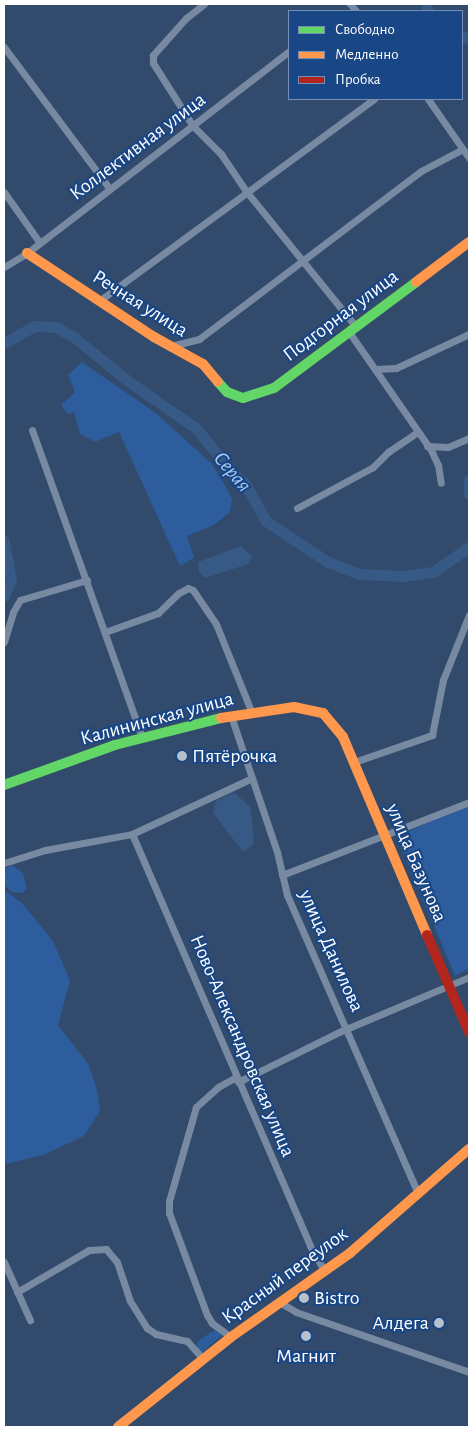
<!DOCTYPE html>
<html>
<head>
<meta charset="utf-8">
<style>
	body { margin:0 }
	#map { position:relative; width:473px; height:1431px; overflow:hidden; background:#324a6c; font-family:"Alegreya Sans",sans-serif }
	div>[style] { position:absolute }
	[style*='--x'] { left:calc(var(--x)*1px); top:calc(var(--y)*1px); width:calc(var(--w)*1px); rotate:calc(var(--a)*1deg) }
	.green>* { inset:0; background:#2d5d9c }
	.water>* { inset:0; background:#375985 }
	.river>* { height:11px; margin:-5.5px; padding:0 5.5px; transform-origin:5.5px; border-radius:5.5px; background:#375985 }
	.street>* { height:7px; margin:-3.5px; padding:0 3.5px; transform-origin:3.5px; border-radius:3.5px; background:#788aa2 }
	.fast>* { height:10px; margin:-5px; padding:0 5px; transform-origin:5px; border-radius:5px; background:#63d668 }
	.slow>* { height:10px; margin:-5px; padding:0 5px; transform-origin:5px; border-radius:5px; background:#ff974d }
	.jam>* { height:10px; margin:-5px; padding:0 5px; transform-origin:5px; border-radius:5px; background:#b3261e }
	.dots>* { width:14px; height:14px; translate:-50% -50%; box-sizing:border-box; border:2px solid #194685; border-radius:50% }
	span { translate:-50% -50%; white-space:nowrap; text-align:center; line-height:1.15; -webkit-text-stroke:4px #194685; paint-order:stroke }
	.street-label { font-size:20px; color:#fff }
	.poi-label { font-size:20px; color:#fff }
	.left { translate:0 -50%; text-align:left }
	.right { translate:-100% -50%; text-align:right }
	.water-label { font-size:21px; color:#aacbf3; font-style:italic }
	.frame { position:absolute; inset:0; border:5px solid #fff; pointer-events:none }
	.legend { position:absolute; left:288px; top:10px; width:175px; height:90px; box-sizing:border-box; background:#194685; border:1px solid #7590b6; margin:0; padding:6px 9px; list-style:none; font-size:15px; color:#fff }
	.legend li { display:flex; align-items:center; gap:10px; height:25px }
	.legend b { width:25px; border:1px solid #7590b6 }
</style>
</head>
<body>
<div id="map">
	<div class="green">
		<i style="clip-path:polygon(82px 362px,157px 414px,211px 463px,225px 485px,232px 499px,230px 512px,214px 525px,187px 536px,194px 558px,180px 566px,119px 432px,95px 442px,80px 434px,74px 412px,68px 414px,61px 405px,75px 392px,68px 375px)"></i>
		<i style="clip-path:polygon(469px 805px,469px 968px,455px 976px,400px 845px,409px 831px)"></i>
		<i style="clip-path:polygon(12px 865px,23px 873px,27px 888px,23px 893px,12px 892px,4px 885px,4px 869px)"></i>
		<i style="clip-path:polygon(4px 890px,22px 903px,53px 941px,70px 981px,58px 1025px,89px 1065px,97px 1090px,100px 1111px,84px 1136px,43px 1155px,7px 1164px,4px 1160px)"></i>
		<i style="clip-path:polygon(216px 1329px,222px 1335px,201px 1353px,197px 1350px,198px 1341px)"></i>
	</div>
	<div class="water">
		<i style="clip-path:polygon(241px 546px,252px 556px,249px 564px,205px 578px,199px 572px,198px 562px)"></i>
		<i style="clip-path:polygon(234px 792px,250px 807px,252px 819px,254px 844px,243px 852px,213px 813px,216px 801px)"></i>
	</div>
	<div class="river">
		<i style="--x:426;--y:4;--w:7;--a:74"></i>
		<i style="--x:462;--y:37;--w:7;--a:8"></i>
		<i style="--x:4;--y:343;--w:35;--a:-29"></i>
		<i style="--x:35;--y:326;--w:21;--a:3"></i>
		<i style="--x:56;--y:327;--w:22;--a:30"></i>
		<i style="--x:75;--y:338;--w:68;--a:39.1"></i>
		<i style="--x:128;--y:381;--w:83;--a:34.7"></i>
		<i style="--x:196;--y:428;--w:60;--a:51"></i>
		<i style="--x:234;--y:475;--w:12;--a:35"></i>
		<i style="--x:244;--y:482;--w:45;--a:60.6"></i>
		<i style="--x:266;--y:521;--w:74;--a:33.5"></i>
		<i style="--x:328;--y:562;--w:34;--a:21"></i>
		<i style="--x:360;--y:574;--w:43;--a:2.7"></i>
		<i style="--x:403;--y:576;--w:30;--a:-8"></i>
		<i style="--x:433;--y:572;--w:44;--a:-34.8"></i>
		<i style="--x:469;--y:480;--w:14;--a:90"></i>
		<i style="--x:4;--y:541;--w:40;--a:80"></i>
		<i style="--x:11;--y:580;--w:17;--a:114"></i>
	</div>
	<div class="street">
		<i style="--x:204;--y:4;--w:23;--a:142"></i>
		<i style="--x:186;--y:18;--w:50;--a:131.7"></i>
		<i style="--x:153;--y:55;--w:8;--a:90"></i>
		<i style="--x:153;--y:63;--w:75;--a:57.6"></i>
		<i style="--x:193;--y:126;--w:40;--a:45"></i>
		<i style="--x:221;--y:154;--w:45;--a:56"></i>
		<i style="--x:246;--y:191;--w:175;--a:51"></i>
		<i style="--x:350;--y:4;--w:9;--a:49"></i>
		<i style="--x:4;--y:47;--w:176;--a:53.3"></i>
		<i style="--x:428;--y:99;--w:72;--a:55.2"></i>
		<i style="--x:4;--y:192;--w:62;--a:54.8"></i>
		<i style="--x:4;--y:267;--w:27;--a:-31"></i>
		<i style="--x:27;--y:253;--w:331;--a:-37.6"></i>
		<i style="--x:99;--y:301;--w:341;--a:-36.3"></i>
		<i style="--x:349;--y:332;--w:144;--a:55.2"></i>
		<i style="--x:431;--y:450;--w:17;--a:65"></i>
		<i style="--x:438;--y:465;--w:18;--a:81"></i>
		<i style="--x:171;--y:346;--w:29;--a:-14"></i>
		<i style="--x:199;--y:339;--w:278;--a:-37.1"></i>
		<i style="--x:421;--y:171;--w:47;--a:-27.6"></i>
		<i style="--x:375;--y:369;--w:21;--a:-3"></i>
		<i style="--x:396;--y:368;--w:81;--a:-25"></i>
		<i style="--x:32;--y:430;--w:327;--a:70.3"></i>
		<i style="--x:427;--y:446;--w:21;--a:3"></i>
		<i style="--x:448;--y:447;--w:23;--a:-23"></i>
		<i style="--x:297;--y:508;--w:86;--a:-28.3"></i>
		<i style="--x:373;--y:467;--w:21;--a:-45"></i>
		<i style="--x:388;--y:452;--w:36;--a:-34"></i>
		<i style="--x:105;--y:632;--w:56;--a:-19.7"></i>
		<i style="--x:158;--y:613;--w:29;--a:-44"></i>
		<i style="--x:179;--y:593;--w:10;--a:-29"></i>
		<i style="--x:188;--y:588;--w:5;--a:22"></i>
		<i style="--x:193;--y:590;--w:41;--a:55.9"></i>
		<i style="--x:216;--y:624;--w:96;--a:68"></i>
		<i style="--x:4;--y:642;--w:31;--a:-73"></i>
		<i style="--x:13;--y:612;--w:14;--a:-60"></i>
		<i style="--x:20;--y:600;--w:70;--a:-16.6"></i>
		<i style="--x:231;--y:716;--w:144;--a:71.3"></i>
		<i style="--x:277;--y:852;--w:44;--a:76.9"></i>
		<i style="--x:287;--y:895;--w:326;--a:66.3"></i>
		<i style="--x:354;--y:762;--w:83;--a:-19.1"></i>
		<i style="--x:432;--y:735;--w:56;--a:-78.7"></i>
		<i style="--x:443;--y:680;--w:70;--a:-68.2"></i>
		<i style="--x:132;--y:834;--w:449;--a:66.6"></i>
		<i style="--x:310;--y:1246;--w:28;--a:60"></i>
		<i style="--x:4;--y:863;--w:43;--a:-17.6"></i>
		<i style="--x:45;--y:850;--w:88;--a:-10.4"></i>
		<i style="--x:132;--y:834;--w:132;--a:-25"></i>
		<i style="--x:282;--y:875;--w:201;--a:-21.3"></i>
		<i style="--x:238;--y:1082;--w:113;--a:-26.3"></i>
		<i style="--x:339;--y:1032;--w:141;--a:-22.9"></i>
		<i style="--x:4;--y:1262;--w:64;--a:65.9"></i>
		<i style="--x:17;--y:1292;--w:83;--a:-30.3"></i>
		<i style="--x:89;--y:1250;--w:17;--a:-3"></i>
		<i style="--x:106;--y:1249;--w:17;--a:50"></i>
		<i style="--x:117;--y:1262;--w:41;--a:71.6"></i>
		<i style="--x:130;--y:1301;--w:32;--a:58"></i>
		<i style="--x:147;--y:1328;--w:11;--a:34"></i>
		<i style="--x:156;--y:1334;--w:32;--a:13"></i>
		<i style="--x:187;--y:1341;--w:24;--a:48"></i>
		<i style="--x:279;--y:1302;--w:20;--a:30"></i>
		<i style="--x:296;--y:1312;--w:183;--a:19.1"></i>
		<i style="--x:231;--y:1337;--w:24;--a:-144"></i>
		<i style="--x:212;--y:1323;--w:9;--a:-122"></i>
		<i style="--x:207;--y:1315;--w:109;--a:-110.4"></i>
		<i style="--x:169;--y:1213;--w:12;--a:-90"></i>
		<i style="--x:169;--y:1201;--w:98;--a:-74"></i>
		<i style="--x:196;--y:1107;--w:30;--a:-42"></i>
		<i style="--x:218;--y:1087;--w:21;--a:-29"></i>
	</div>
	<div class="fast">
		<i style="--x:218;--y:382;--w:13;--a:48"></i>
		<i style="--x:227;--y:392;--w:17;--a:21"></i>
		<i style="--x:243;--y:398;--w:33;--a:-18"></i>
		<i style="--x:274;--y:388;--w:177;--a:-36.7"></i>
		<i style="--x:4;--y:785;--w:118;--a:-19.8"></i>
		<i style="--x:115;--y:745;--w:109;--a:-14.3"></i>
	</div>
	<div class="slow">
		<i style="--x:27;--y:253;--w:152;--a:33.5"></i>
		<i style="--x:154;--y:337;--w:56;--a:28.9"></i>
		<i style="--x:203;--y:364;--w:23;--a:50"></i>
		<i style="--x:416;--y:282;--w:66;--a:-37"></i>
		<i style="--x:221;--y:718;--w:74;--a:-8.6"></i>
		<i style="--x:294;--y:707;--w:30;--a:12"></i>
		<i style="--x:323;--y:713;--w:31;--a:50"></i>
		<i style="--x:343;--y:737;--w:215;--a:67"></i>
		<i style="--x:118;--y:1427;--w:144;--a:-38.5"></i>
		<i style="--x:231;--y:1337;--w:146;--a:-35.2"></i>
		<i style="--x:350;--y:1253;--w:158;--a:-41.2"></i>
	</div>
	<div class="jam">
		<i style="--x:427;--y:935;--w:106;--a:66.6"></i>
	</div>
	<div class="dots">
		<i style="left:182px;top:756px;background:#b7c0cc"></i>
		<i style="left:304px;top:1298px;background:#b7c0cc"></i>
		<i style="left:439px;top:1323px;background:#b7c0cc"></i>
		<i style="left:306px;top:1336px;background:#b7c0cc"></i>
	</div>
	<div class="street-label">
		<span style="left:138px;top:147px;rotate:-37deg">Коллективная улица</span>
		<span style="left:140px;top:304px;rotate:32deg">Речная улица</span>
		<span style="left:341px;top:316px;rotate:-37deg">Подгорная улица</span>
		<span style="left:157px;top:719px;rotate:-15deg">Калининская улица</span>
		<span style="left:416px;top:863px;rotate:67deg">улица Базунова</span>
		<span style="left:331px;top:951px;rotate:66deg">улица Данилова</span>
		<span style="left:242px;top:1046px;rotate:67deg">Ново-Александровская улица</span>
		<span style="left:285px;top:1276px;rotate:-36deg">Красный переулок</span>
	</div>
	<div class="poi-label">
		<span class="left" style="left:192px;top:756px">Пятёрочка</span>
		<span class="left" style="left:314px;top:1298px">Bistro</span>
		<span class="right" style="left:429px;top:1323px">Алдега</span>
		<span style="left:306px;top:1356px">Магнит</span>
	</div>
	<div class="water-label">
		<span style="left:232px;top:472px;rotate:50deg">Серая</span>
	</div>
	<div class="frame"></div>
	<ul class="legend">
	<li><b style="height:6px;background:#63d668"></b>Свободно</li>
	<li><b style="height:6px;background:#ff974d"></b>Медленно</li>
	<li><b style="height:6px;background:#b3261e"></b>Пробка</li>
	</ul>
</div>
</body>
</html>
